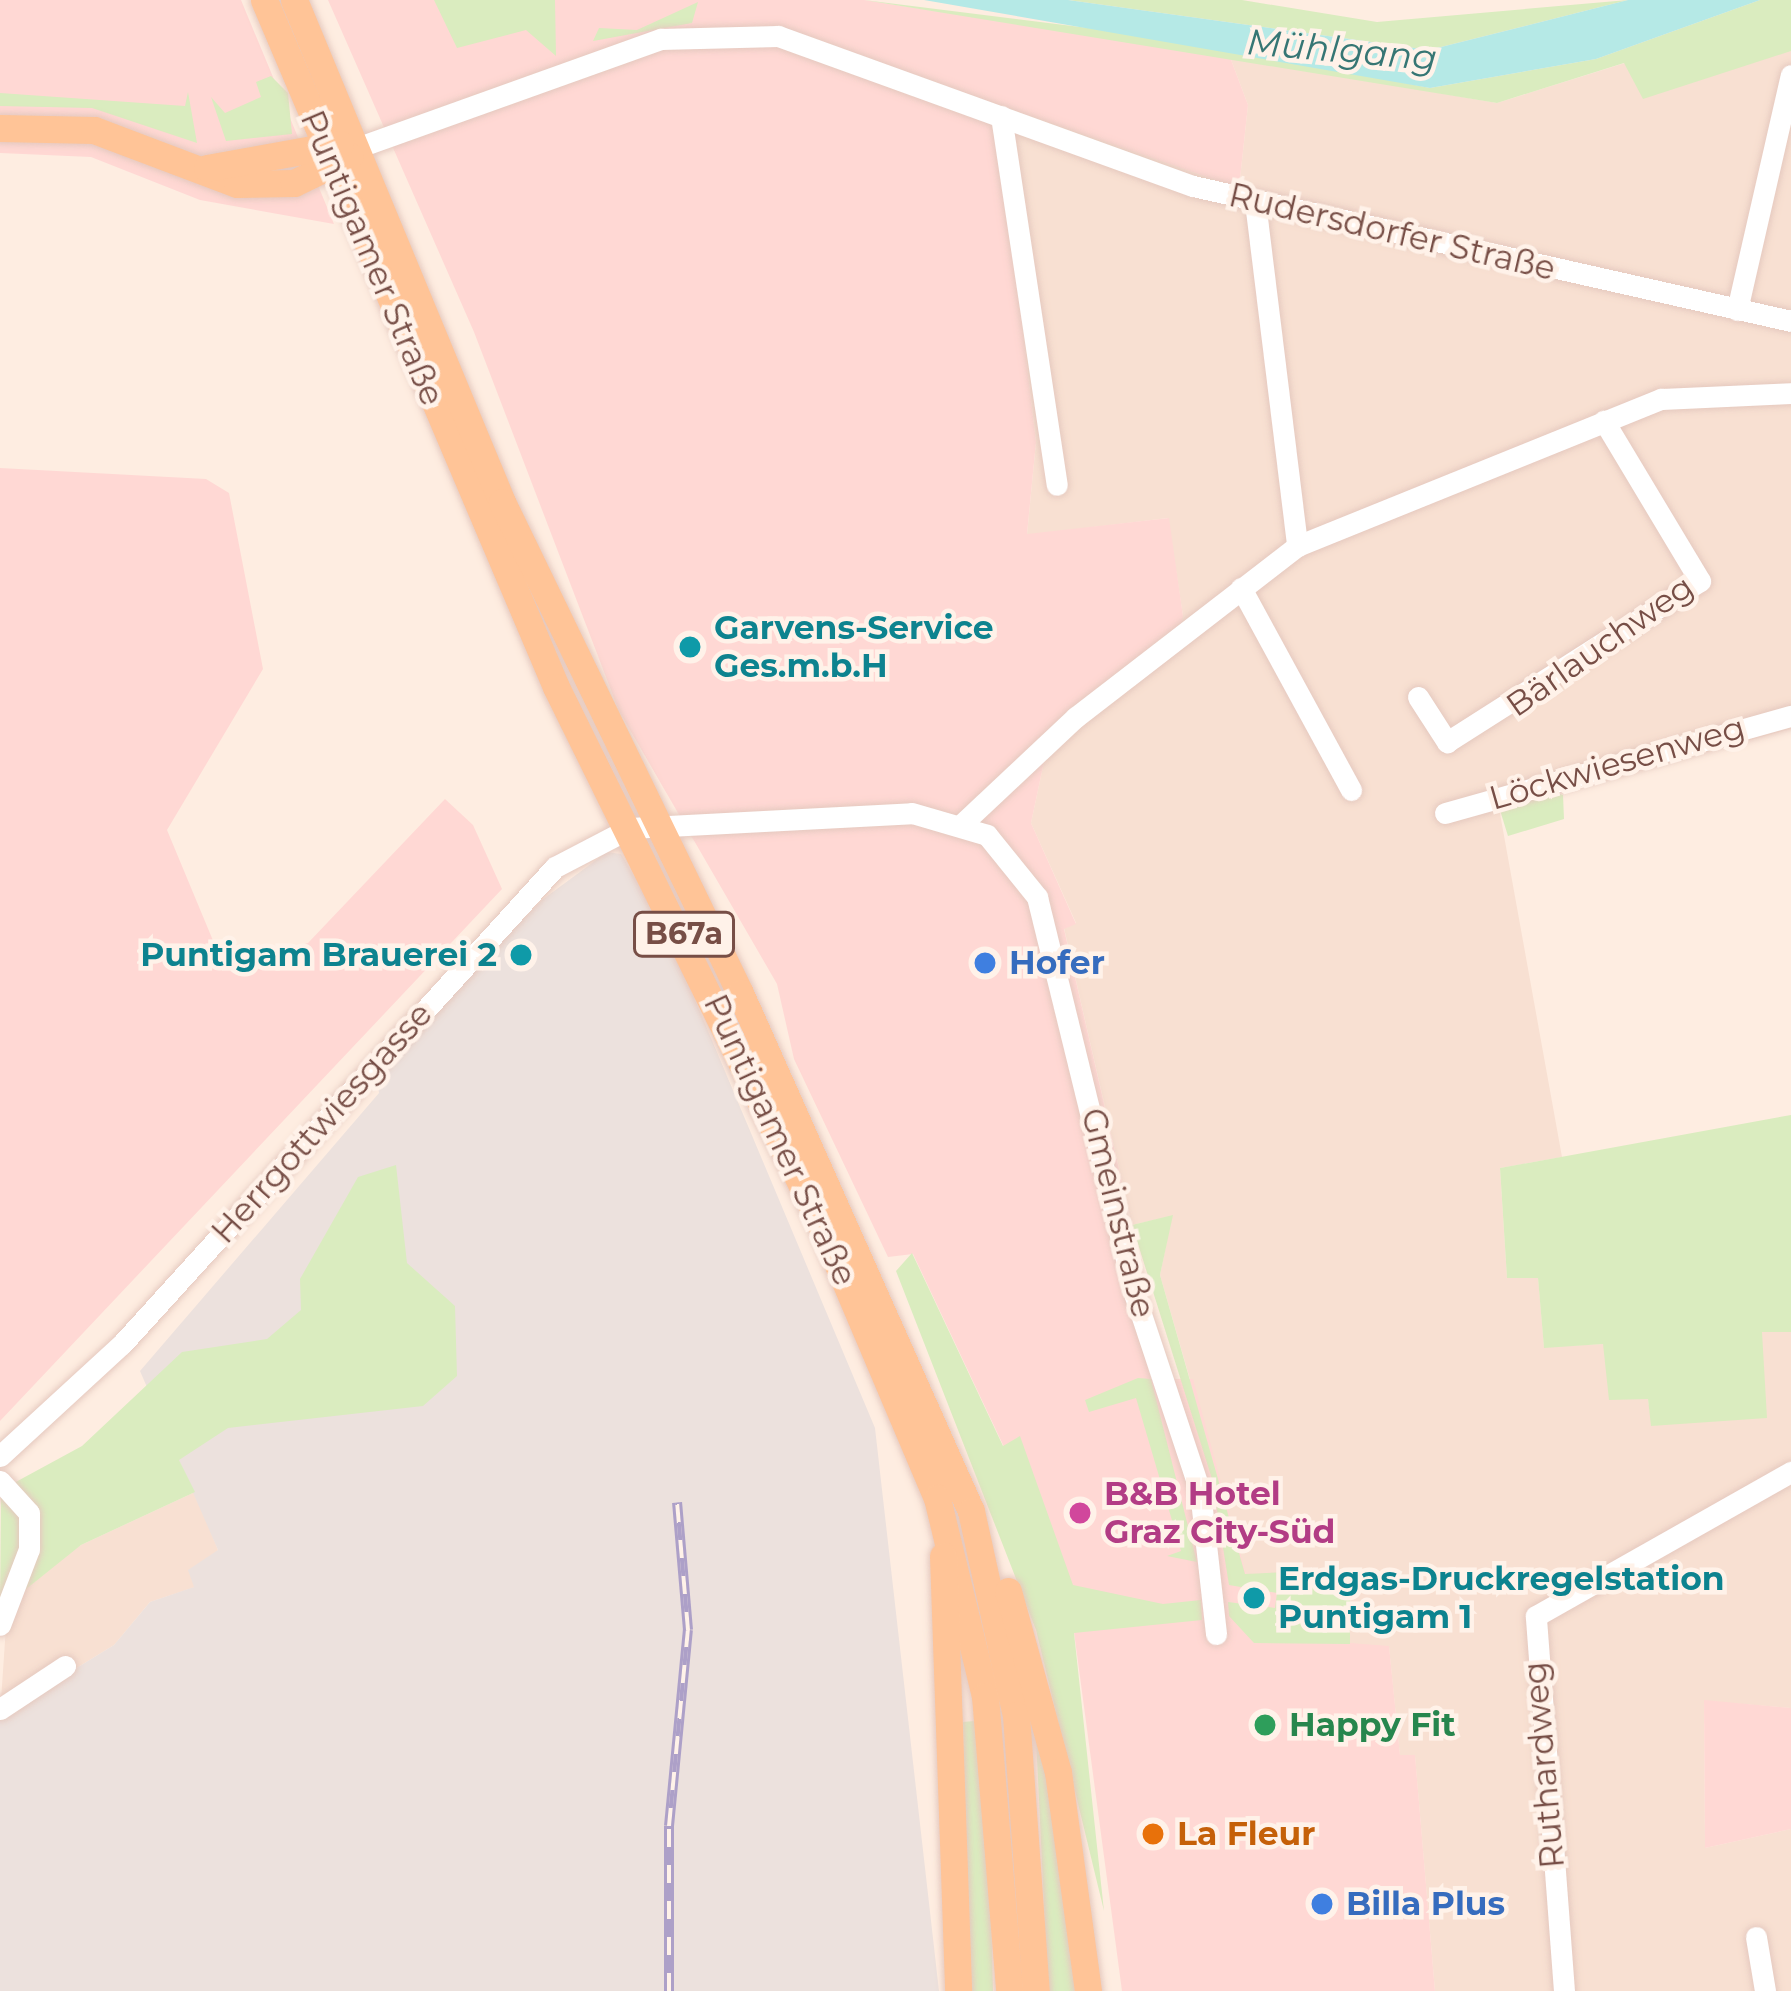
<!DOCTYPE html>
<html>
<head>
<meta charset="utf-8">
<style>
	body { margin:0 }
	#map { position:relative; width:1791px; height:1991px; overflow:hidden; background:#feede1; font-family:Montserrat,sans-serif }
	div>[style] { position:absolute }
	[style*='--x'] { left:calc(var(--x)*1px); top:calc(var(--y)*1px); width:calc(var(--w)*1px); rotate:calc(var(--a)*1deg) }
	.residential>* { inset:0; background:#f8e0d2 }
	.commercial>* { inset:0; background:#ffd8d4 }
	.industrial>* { inset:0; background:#ece1dd }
	.green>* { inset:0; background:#daecbf }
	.water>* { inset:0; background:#b5e9e6 }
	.roads { filter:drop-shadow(0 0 3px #e5c9bf) drop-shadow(0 0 3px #e5c9bf) }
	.minor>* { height:21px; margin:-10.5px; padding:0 10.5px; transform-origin:10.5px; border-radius:10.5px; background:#fff }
	.major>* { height:27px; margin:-13.5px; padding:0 13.5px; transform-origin:13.5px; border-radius:13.5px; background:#ffc497 }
	.rail>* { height:10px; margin-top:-5px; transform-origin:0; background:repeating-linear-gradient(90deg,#fff2e9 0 18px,#ada0c8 0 36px); box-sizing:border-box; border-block:3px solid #ada0c8 }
	.dots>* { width:33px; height:33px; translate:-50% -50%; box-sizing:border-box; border:6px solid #fff2e9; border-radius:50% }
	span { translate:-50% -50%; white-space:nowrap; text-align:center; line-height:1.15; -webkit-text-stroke:9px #fff2e9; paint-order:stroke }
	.shield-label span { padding:3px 9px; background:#fff2e9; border:3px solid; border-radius:9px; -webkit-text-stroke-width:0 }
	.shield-label { font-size:30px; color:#774e46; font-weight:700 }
	.street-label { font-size:33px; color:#774e46 }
	.culture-label { font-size:33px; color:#0d838f; font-weight:700 }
	.left { translate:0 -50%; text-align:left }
	.right { translate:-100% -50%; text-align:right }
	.shop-label { font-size:33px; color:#366cbe; font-weight:700 }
	.hotel-label { font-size:33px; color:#b23c85; font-weight:700 }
	.leisure-label { font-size:33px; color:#27864d; font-weight:700 }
	.food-label { font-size:33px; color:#c56008; font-weight:700 }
	.water-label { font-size:36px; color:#367674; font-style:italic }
</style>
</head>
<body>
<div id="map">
	<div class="residential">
		<i style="clip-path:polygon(1791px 51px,1791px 729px,1499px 808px,1562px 1157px,1500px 1168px,1507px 1278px,1538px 1277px,1544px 1347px,1603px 1344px,1648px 1399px,1652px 1426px,1762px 1331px,1791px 1332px,1791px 1708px,1704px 1701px,1705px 1848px,1791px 1829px,1791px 1991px,1435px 1991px,1415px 1756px,1400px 1756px,1389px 1647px,1350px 1644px,1350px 1569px,1246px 1575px,1160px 1275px,1172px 1216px,1132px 1225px,1064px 928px,1076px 923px,1031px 823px,1048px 743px,1183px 616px,1168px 518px,1027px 535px,1036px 442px,996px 103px,1239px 188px,1248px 105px,1230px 57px,1497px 103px,1625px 63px)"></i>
		<i style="clip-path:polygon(195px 1492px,218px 1550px,195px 1587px,150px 1602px,114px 1645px,0 1715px,8px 1597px,81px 1545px)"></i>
	</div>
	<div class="commercial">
		<i style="clip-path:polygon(0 0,241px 0,334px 224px,200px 200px,91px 157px,0 153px)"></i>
		<i style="clip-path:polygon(328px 0,864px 0,1230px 57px,1248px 105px,1239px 188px,996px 104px,1036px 442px,1027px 534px,1169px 518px,1183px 616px,1177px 640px,1048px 743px,1031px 823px,1076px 924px,1064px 929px,1122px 1182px,1100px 1187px,1151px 1379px,1193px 1379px,1246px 1574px,1350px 1569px,1350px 1643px,1389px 1646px,1400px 1755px,1415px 1755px,1435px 1991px,1122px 1991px,1074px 1632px,1019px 1437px,1004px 1447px,913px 1254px,888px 1257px,794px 1059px,777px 984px,619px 711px,474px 332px)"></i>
		<i style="clip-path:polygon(0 468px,206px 479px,229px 493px,263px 669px,167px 830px,224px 967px,308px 943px,445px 799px,473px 825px,502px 889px,0 1421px)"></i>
		<i style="clip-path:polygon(1704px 1700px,1791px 1708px,1791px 1829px,1705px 1848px)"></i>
	</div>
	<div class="industrial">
		<i style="clip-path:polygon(607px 852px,621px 854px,666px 931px,875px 1428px,939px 1991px,0 1991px,0 1715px,114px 1645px,150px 1602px,194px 1587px,188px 1570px,218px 1550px,140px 1371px,379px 1093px,376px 1070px,542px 900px)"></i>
	</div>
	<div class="green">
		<i style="clip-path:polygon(434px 0,555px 0,556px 56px,526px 30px,457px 48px)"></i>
		<i style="clip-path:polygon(864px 0,1193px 41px,1430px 88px,1596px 59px,1760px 0,1791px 0,1791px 51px,1643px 99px,1624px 63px,1497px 103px)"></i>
		<i style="clip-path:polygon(1068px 0,1242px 0,1377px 22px,1628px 0,1429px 50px)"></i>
		<i style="clip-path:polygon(698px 2px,692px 23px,593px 41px,599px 28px,637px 30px)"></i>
		<i style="clip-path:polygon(271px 76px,288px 93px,292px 134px,226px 141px,211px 97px,225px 113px,261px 97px,256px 82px)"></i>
		<i style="clip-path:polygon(188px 92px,197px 143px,92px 108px,0 106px,0 93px,185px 106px)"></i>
		<i style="clip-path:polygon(1549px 790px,1563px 795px,1564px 819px,1508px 836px,1499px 807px)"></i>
		<i style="clip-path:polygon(1791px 1115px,1791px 1332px,1762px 1332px,1767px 1418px,1651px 1426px,1648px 1399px,1609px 1400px,1603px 1344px,1544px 1348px,1538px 1278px,1507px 1278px,1500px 1168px)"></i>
		<i style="clip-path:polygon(396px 1165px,407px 1263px,455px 1306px,457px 1376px,423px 1406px,228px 1428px,179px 1460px,195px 1492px,81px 1545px,0 1610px,1px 1490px,82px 1446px,182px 1352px,267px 1339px,301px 1310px,300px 1279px,358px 1177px)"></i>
		<i style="clip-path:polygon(1173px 1215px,1160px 1275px,1245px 1574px,1350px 1569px,1350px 1644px,1254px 1643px,1229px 1616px,1228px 1602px,1275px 1608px,1277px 1593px,1229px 1585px,1212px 1479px,1132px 1225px)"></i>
		<i style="clip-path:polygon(912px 1253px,1003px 1446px,1020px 1436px,1073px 1585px,1163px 1604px,1201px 1600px,1202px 1620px,1074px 1633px,1104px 1911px,1036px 1630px,896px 1271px)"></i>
		<i style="clip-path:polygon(1138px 1378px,1151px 1379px,1197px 1562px,1167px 1556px,1181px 1551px,1136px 1398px,1089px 1412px,1085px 1400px)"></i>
		<i style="clip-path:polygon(1035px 1715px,1057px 1809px,1075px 1991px,1048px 1991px)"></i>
		<i style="clip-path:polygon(974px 1721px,990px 1870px,993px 1991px,968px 1991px,963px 1722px)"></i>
	</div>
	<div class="water">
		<i style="clip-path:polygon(924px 0,1068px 0,1429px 50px,1628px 0,1760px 0,1596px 59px,1430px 88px)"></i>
	</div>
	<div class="roads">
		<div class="minor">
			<i style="--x:1001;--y:116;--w:373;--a:81.4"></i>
			<i style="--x:356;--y:148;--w:324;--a:-19.7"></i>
			<i style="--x:661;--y:39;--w:117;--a:-1.5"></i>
			<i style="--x:778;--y:36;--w:441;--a:19.9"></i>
			<i style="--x:1193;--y:186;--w:613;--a:12.72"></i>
			<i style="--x:1255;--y:202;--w:347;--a:83"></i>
			<i style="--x:1737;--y:310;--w:241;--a:-77.1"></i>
			<i style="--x:1241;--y:588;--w:230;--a:61.4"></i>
			<i style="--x:1418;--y:697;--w:54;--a:57.2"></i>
			<i style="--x:1447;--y:742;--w:300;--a:-32.5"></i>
			<i style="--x:1700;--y:581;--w:187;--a:-121"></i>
			<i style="--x:1445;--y:813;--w:359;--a:-15.7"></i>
			<i style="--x:963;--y:823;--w:155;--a:-43.2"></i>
			<i style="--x:1076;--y:717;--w:279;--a:-37.7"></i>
			<i style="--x:1297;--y:546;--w:393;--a:-22"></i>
			<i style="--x:1661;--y:399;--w:130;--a:-2.6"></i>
			<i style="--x:0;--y:1456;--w:166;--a:-42.6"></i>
			<i style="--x:122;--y:1344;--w:644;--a:-47.77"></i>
			<i style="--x:555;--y:867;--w:85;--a:-27.5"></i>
			<i style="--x:630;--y:828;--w:282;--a:-3"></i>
			<i style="--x:912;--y:813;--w:78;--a:16.3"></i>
			<i style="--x:987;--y:835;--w:80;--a:51.1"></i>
			<i style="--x:1037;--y:897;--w:411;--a:76.2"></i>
			<i style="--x:1135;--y:1296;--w:206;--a:71.6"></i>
			<i style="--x:1200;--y:1491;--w:144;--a:83.6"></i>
			<i style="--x:0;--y:1481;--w:43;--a:47.8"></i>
			<i style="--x:29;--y:1513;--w:36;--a:90"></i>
			<i style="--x:29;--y:1549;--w:81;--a:110.9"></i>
			<i style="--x:0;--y:1709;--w:78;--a:-33.5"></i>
			<i style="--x:1756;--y:1937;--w:55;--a:80.5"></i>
			<i style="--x:1564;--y:1991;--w:376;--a:-94.3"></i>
			<i style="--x:1536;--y:1616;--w:293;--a:-29.5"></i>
		</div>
		<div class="major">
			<i style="--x:264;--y:0;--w:746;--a:66.97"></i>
			<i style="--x:556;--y:687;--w:592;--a:63.74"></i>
			<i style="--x:818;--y:1218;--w:304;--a:67"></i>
			<i style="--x:937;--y:1498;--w:204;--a:76.4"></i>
			<i style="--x:985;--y:1696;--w:296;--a:85.3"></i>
			<i style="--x:294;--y:0;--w:543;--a:67.49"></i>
			<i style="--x:502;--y:502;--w:546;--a:64.14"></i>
			<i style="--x:740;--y:993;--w:567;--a:65.97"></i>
			<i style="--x:971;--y:1511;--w:209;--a:77.6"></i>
			<i style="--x:1016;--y:1715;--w:277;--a:85.9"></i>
			<i style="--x:0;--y:128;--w:94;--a:1.2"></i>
			<i style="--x:94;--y:130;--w:153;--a:20.7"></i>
			<i style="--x:237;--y:184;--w:57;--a:-1"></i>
			<i style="--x:294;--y:183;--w:62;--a:-25.7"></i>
			<i style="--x:207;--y:168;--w:135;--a:-10.2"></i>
			<i style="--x:943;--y:1556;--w:435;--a:88"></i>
			<i style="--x:1008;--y:1591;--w:188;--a:74.6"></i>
			<i style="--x:1058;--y:1772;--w:221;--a:82.2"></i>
		</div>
	</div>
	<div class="rail">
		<i style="--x:669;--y:1991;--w:165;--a:-90"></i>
		<i style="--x:669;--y:1826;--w:197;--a:-84.5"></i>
		<i style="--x:688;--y:1630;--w:128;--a:-94.9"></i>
	</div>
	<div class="dots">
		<i style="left:690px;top:647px;background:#0f9aa8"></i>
		<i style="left:521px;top:955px;background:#0f9aa8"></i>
		<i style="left:985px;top:963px;background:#3f7fe0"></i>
		<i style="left:1080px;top:1513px;background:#d1479c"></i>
		<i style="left:1254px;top:1598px;background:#0f9aa8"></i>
		<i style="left:1265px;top:1725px;background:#2e9e5b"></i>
		<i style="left:1153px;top:1834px;background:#e8710a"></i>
		<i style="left:1322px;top:1904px;background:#3f7fe0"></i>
	</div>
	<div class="shield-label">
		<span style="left:684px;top:934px">B67a</span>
	</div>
	<div class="street-label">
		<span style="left:1392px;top:232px;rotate:13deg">Rudersdorfer Straße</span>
		<span style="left:372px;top:258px;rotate:67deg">Puntigamer Straße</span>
		<span style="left:1600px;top:646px;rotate:-35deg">Bärlauchweg</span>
		<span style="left:1617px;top:763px;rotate:-16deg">Löckwiesenweg</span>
		<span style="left:322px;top:1123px;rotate:-48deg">Herrgottwiesgasse</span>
		<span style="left:780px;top:1140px;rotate:65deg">Puntigamer Straße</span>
		<span style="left:1118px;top:1213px;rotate:76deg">Gmeinstraße</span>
		<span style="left:1544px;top:1765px;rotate:-95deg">Ruthardweg</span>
	</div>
	<div class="culture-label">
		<span class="left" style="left:714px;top:647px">Garvens-Service<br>Ges.m.b.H</span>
		<span class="right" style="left:497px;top:955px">Puntigam Brauerei 2</span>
		<span class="left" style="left:1278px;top:1598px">Erdgas-Druckregelstation<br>Puntigam 1</span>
	</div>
	<div class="shop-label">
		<span class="left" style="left:1009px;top:963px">Hofer</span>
		<span class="left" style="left:1346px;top:1904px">Billa Plus</span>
	</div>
	<div class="hotel-label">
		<span class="left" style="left:1104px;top:1513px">B&amp;B Hotel<br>Graz City-Süd</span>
	</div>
	<div class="leisure-label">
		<span class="left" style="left:1289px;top:1725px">Happy Fit</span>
	</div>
	<div class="food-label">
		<span class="left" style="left:1177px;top:1834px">La Fleur</span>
	</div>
	<div class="water-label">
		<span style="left:1342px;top:50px;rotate:5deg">Mühlgang</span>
	</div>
</div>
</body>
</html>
